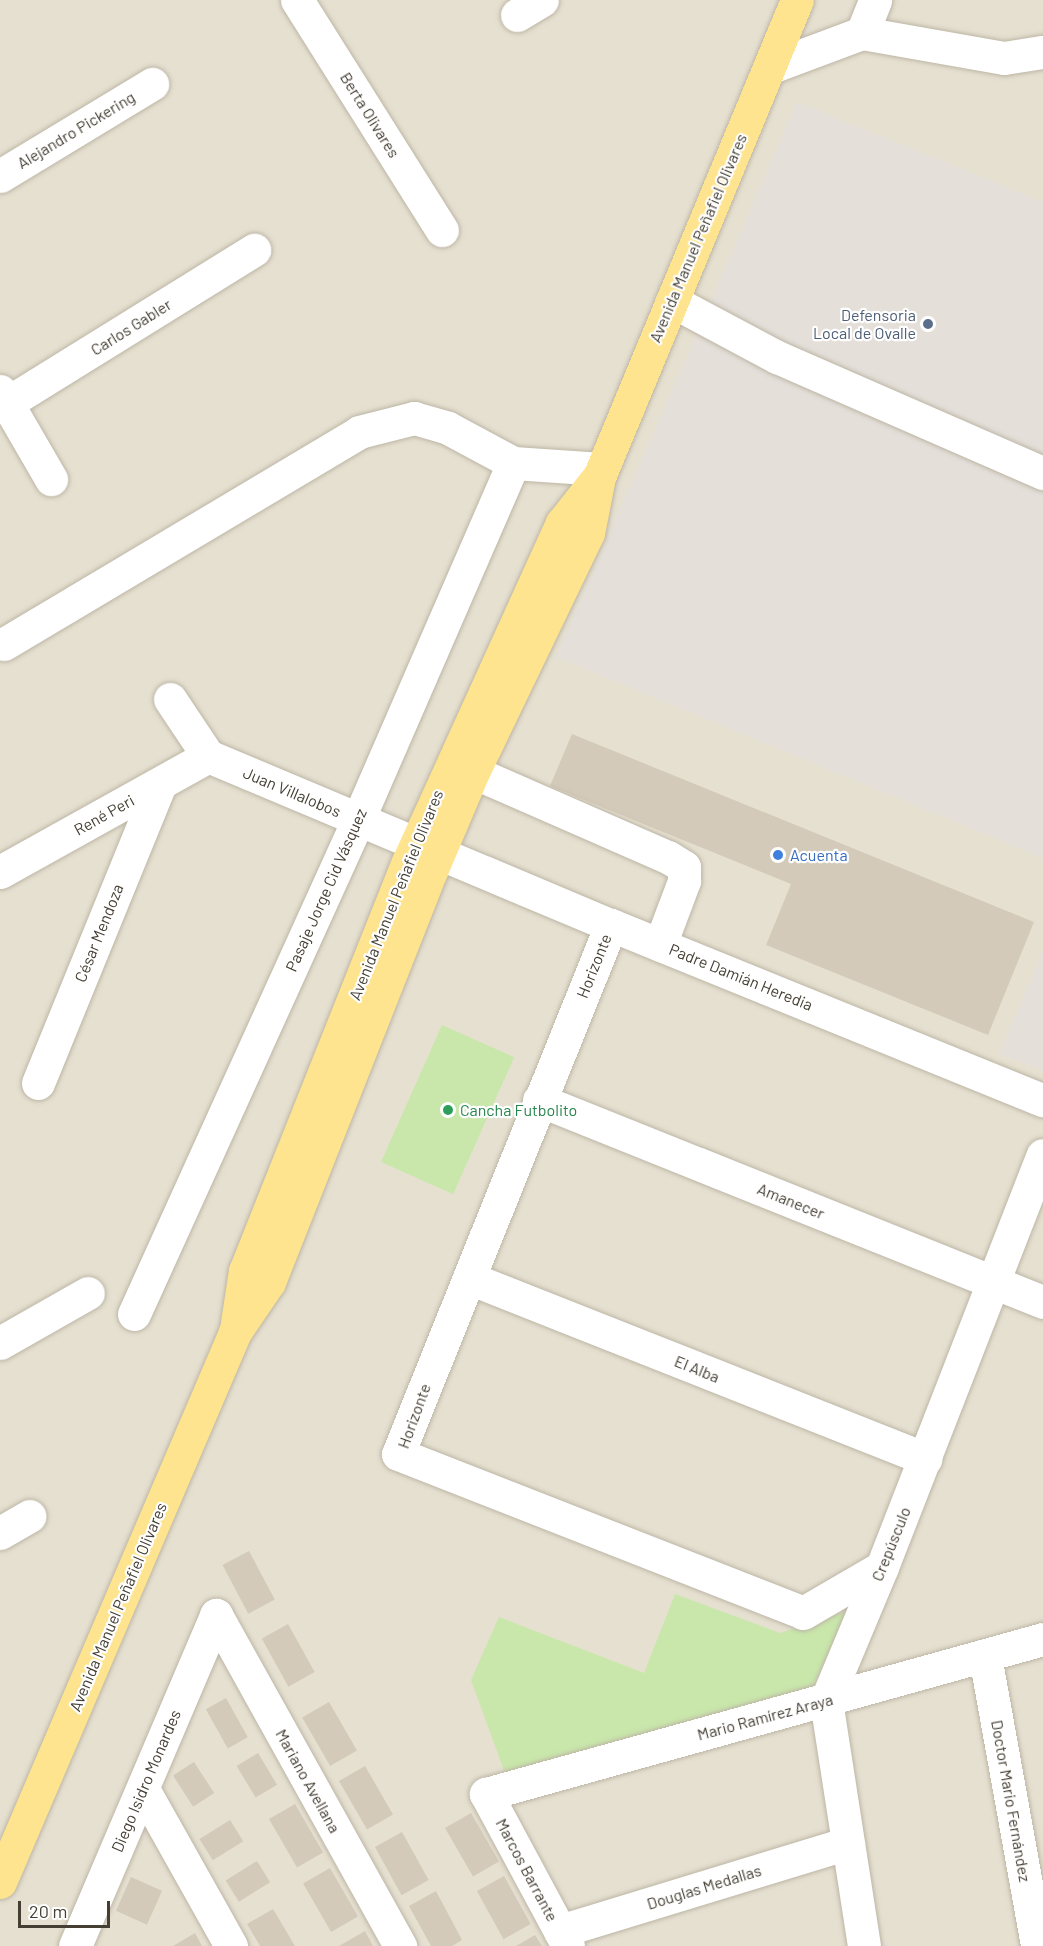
<!DOCTYPE html>
<html>
<head>
<meta charset="utf-8">
<style>
	body { margin:0 }
	#map { position:relative; width:1043px; height:1946px; overflow:hidden; background:#f2eee3; font-family:Barlow,sans-serif }
	div>[style] { position:absolute }
	[style*='--x'] { left:calc(var(--x)*1px); top:calc(var(--y)*1px); width:calc(var(--w)*1px); rotate:calc(var(--a)*1deg) }
	.residential>* { inset:0; background:#e6e0d1; transform-origin:0 0 }
	.industrial>* { inset:0; background:#e4dfd9 }
	.green>* { inset:0; background:#c9e7ab; transform-origin:0 0 }
	.building>* { inset:0; background:#d4cab9; transform-origin:0 0 }
	.roads { filter:drop-shadow(0 0 2px #bdb6a6) drop-shadow(0 0 2px #bdb6a6) }
	.minor>* { height:33px; margin:-16.5px; padding:0 16.5px; transform-origin:16.5px; border-radius:16.5px; background:#fff }
	.major>* { height:33px; margin:-16.5px; padding:0 16.5px; transform-origin:16.5px; border-radius:16.5px; background:#ffe48f }
	.dots>* { width:16px; height:16px; translate:-50% -50%; box-sizing:border-box; border:3px solid #fff; border-radius:50% }
	span { translate:-50% -50%; white-space:nowrap; text-align:center; line-height:1.15; -webkit-text-stroke:4.5px #fff; paint-order:stroke }
	.street-label { font-size:16px; color:#443e33 }
	.service-label { font-size:16px; color:#4e5e75 }
	.right { translate:-100% -50%; text-align:right }
	.shop-label { font-size:16px; color:#366cbe }
	.left { translate:0 -50%; text-align:left }
	.leisure-label { font-size:16px; color:#27864d }
	.scale { position:absolute; left:18px; top:1901px; width:92px; height:27px; box-sizing:border-box; border:3px solid #443e33; border-top:0; padding-left:8px; font-size:18px; line-height:21px; white-space:nowrap; color:#443e33; -webkit-text-stroke:4px #fff; paint-order:stroke }
</style>
</head>
<body>
<div id="map">
	<div class="residential">
		<i style="left:0;top:0;width:1043px;height:1946px"></i>
	</div>
	<div class="industrial">
		<i style="clip-path:polygon(797px 102px,1043px 202px,1043px 858px,556px 657px)"></i>
		<i style="clip-path:polygon(1043px 951px,1043px 1071px,999px 1054px)"></i>
	</div>
	<div class="green">
		<i style="left:442px;top:1025px;width:79px;height:150px;rotate:24deg"></i>
		<i style="clip-path:polygon(675px 1594px,780px 1633px,848px 1611px,806px 1701px,507px 1779px,471px 1680px,499px 1617px,644px 1673px)"></i>
	</div>
	<div class="building">
		<i style="clip-path:polygon(572px 734px,1034px 922px,988px 1035px,766px 945px,791px 884px,550px 786px)"></i>
		<i style="left:249px;top:1551px;width:55px;height:30px;rotate:62deg"></i>
		<i style="left:288px;top:1624px;width:55px;height:30px;rotate:61deg"></i>
		<i style="left:226px;top:1698px;width:45px;height:23px;rotate:61deg"></i>
		<i style="left:329px;top:1702px;width:56px;height:31px;rotate:60deg"></i>
		<i style="left:258px;top:1753px;width:37px;height:25px;rotate:59deg"></i>
		<i style="left:194px;top:1762px;width:37px;height:25px;rotate:57deg"></i>
		<i style="left:365px;top:1766px;width:56px;height:30px;rotate:60deg"></i>
		<i style="left:295px;top:1804px;width:56px;height:30px;rotate:60deg"></i>
		<i style="left:471px;top:1813px;width:56px;height:30px;rotate:60deg"></i>
		<i style="left:230px;top:1820px;width:25px;height:36px;rotate:58deg"></i>
		<i style="left:402px;top:1832px;width:55px;height:31px;rotate:61deg"></i>
		<i style="left:257px;top:1861px;width:25px;height:37px;rotate:58deg"></i>
		<i style="left:330px;top:1868px;width:56px;height:31px;rotate:60deg"></i>
		<i style="left:504px;top:1876px;width:55px;height:31px;rotate:61deg"></i>
		<i style="left:131px;top:1877px;width:34px;height:37px;rotate:24deg"></i>
		<i style="clip-path:polygon(436px 1891px,462px 1940px,452px 1946px,431px 1946px,409px 1906px)"></i>
		<i style="clip-path:polygon(273px 1909px,295px 1946px,260px 1946px,247px 1924px)"></i>
		<i style="clip-path:polygon(365px 1931px,373px 1946px,339px 1946px)"></i>
		<i style="clip-path:polygon(195px 1933px,202px 1946px,173px 1946px)"></i>
		<i style="clip-path:polygon(535px 1935px,542px 1946px,516px 1946px)"></i>
	</div>
	<div class="roads">
		<div class="minor">
			<i style="--x:297;--y:0;--w:272;--a:57.8"></i>
			<i style="--x:517;--y:15;--w:29;--a:-31"></i>
			<i style="--x:862;--y:33;--w:144;--a:10"></i>
			<i style="--x:1004;--y:58;--w:39;--a:-9"></i>
			<i style="--x:771;--y:67;--w:97;--a:-20.5"></i>
			<i style="--x:862;--y:33;--w:35;--a:-68"></i>
			<i style="--x:0;--y:176;--w:178;--a:-31.2"></i>
			<i style="--x:672;--y:301;--w:119;--a:28.1"></i>
			<i style="--x:777;--y:357;--w:290;--a:23.6"></i>
			<i style="--x:0;--y:391;--w:102;--a:59.9"></i>
			<i style="--x:7;--y:403;--w:291;--a:-31.8"></i>
			<i style="--x:4;--y:644;--w:413;--a:-30.8"></i>
			<i style="--x:359;--y:432;--w:57;--a:-14.3"></i>
			<i style="--x:414;--y:418;--w:35;--a:16"></i>
			<i style="--x:448;--y:428;--w:74;--a:28.3"></i>
			<i style="--x:513;--y:463;--w:89;--a:3.9"></i>
			<i style="--x:170;--y:699;--w:69;--a:56.3"></i>
			<i style="--x:208;--y:756;--w:437;--a:22.8"></i>
			<i style="--x:611;--y:925;--w:466;--a:22.1"></i>
			<i style="--x:473;--y:772;--w:213;--a:23.6"></i>
			<i style="--x:668;--y:857;--w:19;--a:32"></i>
			<i style="--x:684;--y:867;--w:14;--a:90"></i>
			<i style="--x:684;--y:881;--w:68;--a:110.6"></i>
			<i style="--x:0;--y:872;--w:238;--a:-29.1"></i>
			<i style="--x:611;--y:925;--w:570;--a:111.93"></i>
			<i style="--x:398;--y:1454;--w:435;--a:21.4"></i>
			<i style="--x:803;--y:1613;--w:91;--a:-30.2"></i>
			<i style="--x:38;--y:1083;--w:323;--a:-67.8"></i>
			<i style="--x:539;--y:1100;--w:543;--a:21.84"></i>
			<i style="--x:469;--y:1278;--w:491;--a:21.6"></i>
			<i style="--x:134;--y:1314;--w:542;--a:-65.61"></i>
			<i style="--x:358;--y:820;--w:389;--a:-66.5"></i>
			<i style="--x:0;--y:1343;--w:101;--a:-29.6"></i>
			<i style="--x:0;--y:1533;--w:34;--a:-30"></i>
			<i style="--x:216;--y:1615;--w:379;--a:60.9"></i>
			<i style="--x:985;--y:1656;--w:295;--a:79.8"></i>
			<i style="--x:143;--y:1789;--w:180;--a:60.7"></i>
			<i style="--x:560;--y:1931;--w:301;--a:-17"></i>
			<i style="--x:75;--y:1946;--w:360;--a:-66.9"></i>
			<i style="--x:568;--y:1946;--w:173;--a:-118.3"></i>
			<i style="--x:486;--y:1794;--w:578;--a:-15.55"></i>
			<i style="--x:864;--y:1946;--w:248;--a:-98.8"></i>
			<i style="--x:826;--y:1701;--w:145;--a:-67.3"></i>
			<i style="--x:882;--y:1567;--w:442;--a:-68.7"></i>
		</div>
		<div class="major">
			<i style="--x:237;--y:1323;--w:53;--a:-81.3"></i>
			<i style="--x:245;--y:1271;--w:440;--a:-68.3"></i>
			<i style="--x:408;--y:862;--w:372;--a:-65.6"></i>
			<i style="--x:562;--y:523;--w:55;--a:-51.7"></i>
			<i style="--x:0;--y:1882;--w:598;--a:-66.86"></i>
			<i style="--x:235;--y:1332;--w:60;--a:-55.8"></i>
			<i style="--x:269;--y:1282;--w:442;--a:-68.5"></i>
			<i style="--x:431;--y:871;--w:108;--a:-67"></i>
			<i style="--x:473;--y:772;--w:265;--a:-64.3"></i>
			<i style="--x:588;--y:533;--w:57;--a:-78.9"></i>
			<i style="--x:599;--y:477;--w:516;--a:-67.46"></i>
		</div>
	</div>
	<div class="dots">
		<i style="left:928px;top:324px;background:#5c6f8a"></i>
		<i style="left:778px;top:855px;background:#3f7fe0"></i>
		<i style="left:448px;top:1110px;background:#2e9e5b"></i>
	</div>
	<div class="street-label">
		<span style="left:370px;top:115px;rotate:58deg">Berta Olivares</span>
		<span style="left:76px;top:130px;rotate:-31deg">Alejandro Pickering</span>
		<span style="left:698px;top:238px;rotate:-67deg">Avenida Manuel Peñafiel Olivares</span>
		<span style="left:131px;top:327px;rotate:-32deg">Carlos Gabler</span>
		<span style="left:292px;top:792px;rotate:23deg">Juan Villalobos</span>
		<span style="left:104px;top:815px;rotate:-29deg">René Peri</span>
		<span style="left:326px;top:890px;rotate:-66deg">Pasaje Jorge Cid Vásquez</span>
		<span style="left:396px;top:895px;rotate:-68deg">Avenida Manuel Peñafiel Olivares</span>
		<span style="left:99px;top:933px;rotate:-68deg">César Mendoza</span>
		<span style="left:594px;top:966px;rotate:-68deg">Horizonte</span>
		<span style="left:741px;top:977px;rotate:22deg">Padre Damián Heredia</span>
		<span style="left:791px;top:1201px;rotate:22deg">Amanecer</span>
		<span style="left:697px;top:1369px;rotate:22deg">El Alba</span>
		<span style="left:414px;top:1416px;rotate:-70deg">Horizonte</span>
		<span style="left:891px;top:1544px;rotate:-68deg">Crepúsculo</span>
		<span style="left:118px;top:1607px;rotate:-67deg">Avenida Manuel Peñafiel Olivares</span>
		<span style="left:765px;top:1717px;rotate:-15deg">Mario Ramírez Araya</span>
		<span style="left:146px;top:1781px;rotate:-67deg">Diego Isidro Monardes</span>
		<span style="left:308px;top:1781px;rotate:61deg">Mariano Avellana</span>
		<span style="left:1011px;top:1801px;rotate:80deg">Doctor Mario Fernández</span>
		<span style="left:527px;top:1870px;rotate:62deg">Marcos Barrante</span>
		<span style="left:704px;top:1887px;rotate:-17deg">Douglas Medallas</span>
	</div>
	<div class="service-label">
		<span class="right" style="left:916px;top:324px">Defensoria<br>Local de Ovalle</span>
	</div>
	<div class="shop-label">
		<span class="left" style="left:790px;top:855px">Acuenta</span>
	</div>
	<div class="leisure-label">
		<span class="left" style="left:460px;top:1110px">Cancha Futbolito</span>
	</div>
	<div class="scale">20 m</div>
</div>
</body>
</html>
